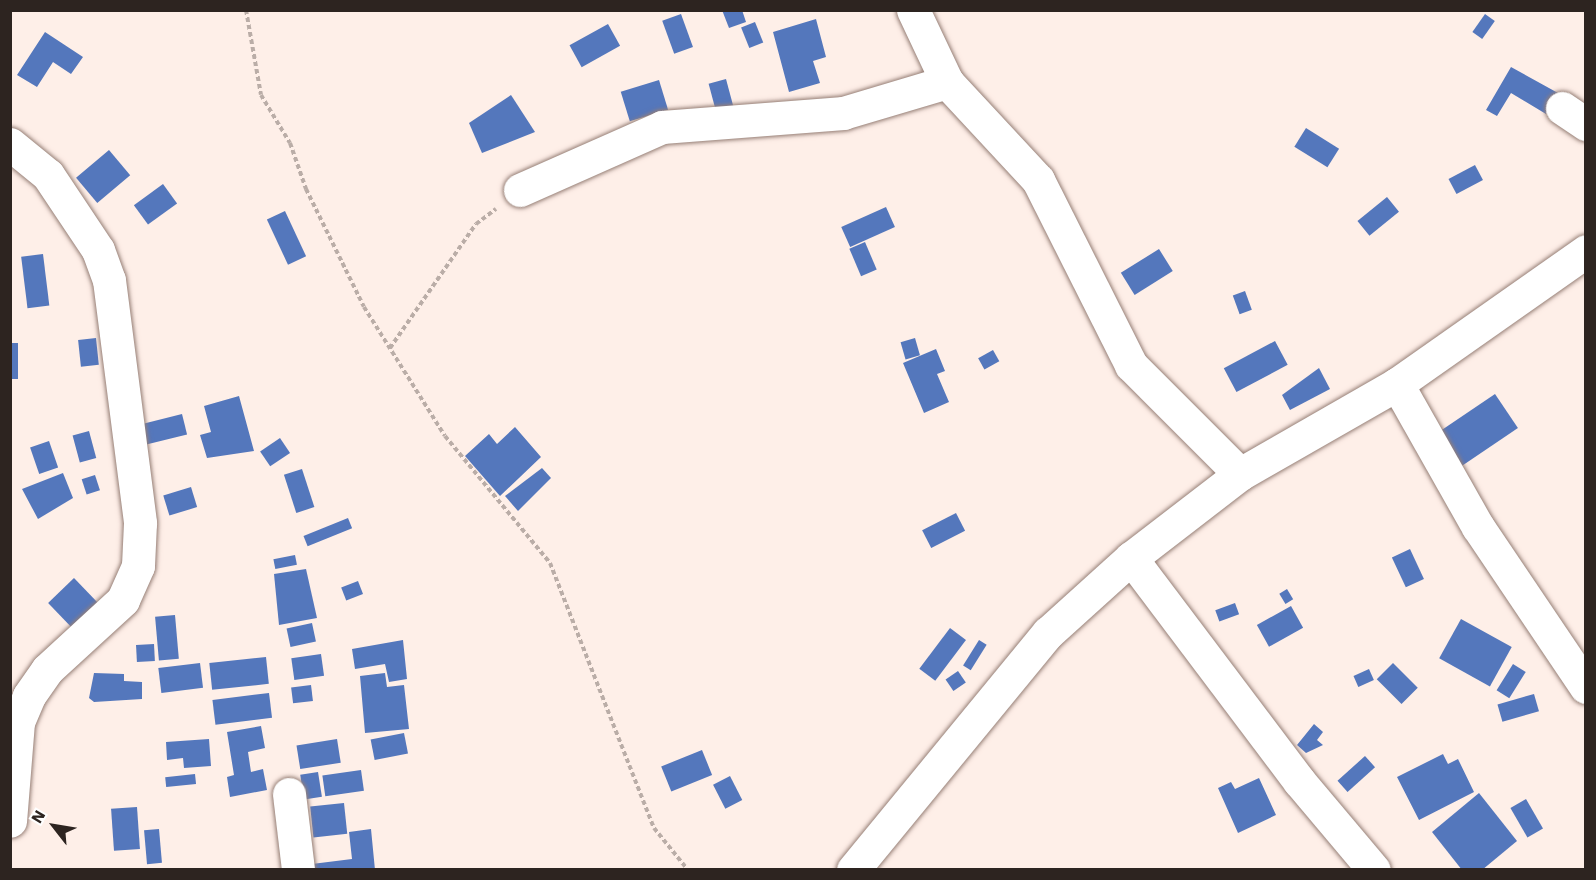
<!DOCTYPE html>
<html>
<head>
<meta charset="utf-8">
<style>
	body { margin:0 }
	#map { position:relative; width:1596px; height:880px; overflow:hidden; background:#feefe8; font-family:"Work Sans",sans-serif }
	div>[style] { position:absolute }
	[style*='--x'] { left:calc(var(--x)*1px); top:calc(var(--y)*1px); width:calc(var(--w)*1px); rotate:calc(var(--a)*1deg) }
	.building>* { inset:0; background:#5477bc; transform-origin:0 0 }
	.path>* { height:4px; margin-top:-2px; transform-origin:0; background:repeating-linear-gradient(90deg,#baada7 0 4.5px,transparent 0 7.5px) }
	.roads { filter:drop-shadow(0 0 2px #967f76) drop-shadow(0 0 2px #967f76) }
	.minor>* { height:33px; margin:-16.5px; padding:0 16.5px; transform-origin:16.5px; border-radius:16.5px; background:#fff }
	span { translate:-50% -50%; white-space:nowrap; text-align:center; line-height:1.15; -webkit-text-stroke:4.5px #fff; paint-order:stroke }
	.frame { position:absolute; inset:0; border:12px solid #2d2420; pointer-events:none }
	.north { position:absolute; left:24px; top:796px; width:60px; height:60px; -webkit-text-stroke:4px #fff; paint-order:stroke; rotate:301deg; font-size:16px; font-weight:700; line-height:24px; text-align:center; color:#2d2420 }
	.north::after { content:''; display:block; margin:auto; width:21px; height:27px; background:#2d2420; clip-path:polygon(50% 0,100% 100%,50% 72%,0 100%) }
</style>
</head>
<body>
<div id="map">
	<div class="building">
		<i style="clip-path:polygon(722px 10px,742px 10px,746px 22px,729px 28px)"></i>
		<i style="left:681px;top:14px;width:35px;height:20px;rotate:70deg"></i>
		<i style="left:1485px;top:14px;width:12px;height:22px;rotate:35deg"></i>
		<i style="clip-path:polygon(816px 19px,826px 57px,813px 61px,820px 83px,789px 92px,773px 32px)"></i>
		<i style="left:755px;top:22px;width:22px;height:15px;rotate:68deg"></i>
		<i style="left:608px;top:24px;width:25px;height:44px;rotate:61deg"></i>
		<i style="clip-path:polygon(45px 32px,83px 57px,71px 74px,53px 62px,37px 87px,17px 75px)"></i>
		<i style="clip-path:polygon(1511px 67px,1558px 93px,1546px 114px,1511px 93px,1497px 116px,1486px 110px)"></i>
		<i style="left:726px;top:79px;width:30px;height:18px;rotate:75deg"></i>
		<i style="left:659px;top:80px;width:31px;height:40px;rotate:73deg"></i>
		<i style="clip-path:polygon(511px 95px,535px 132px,482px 153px,469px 123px)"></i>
		<i style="left:1306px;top:128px;width:39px;height:22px;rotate:32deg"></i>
		<i style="left:109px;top:150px;width:33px;height:43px;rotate:50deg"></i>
		<i style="left:1475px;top:165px;width:17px;height:30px;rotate:62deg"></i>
		<i style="left:163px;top:184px;width:24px;height:36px;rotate:54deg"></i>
		<i style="left:1387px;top:197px;width:19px;height:38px;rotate:51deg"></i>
		<i style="left:886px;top:207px;width:22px;height:49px;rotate:66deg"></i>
		<i style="left:285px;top:211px;width:50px;height:20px;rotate:65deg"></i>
		<i style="left:865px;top:242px;width:30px;height:17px;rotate:67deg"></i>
		<i style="left:1159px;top:249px;width:26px;height:45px;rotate:58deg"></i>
		<i style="left:43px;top:254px;width:52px;height:22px;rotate:83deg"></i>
		<i style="left:1245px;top:291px;width:20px;height:13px;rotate:70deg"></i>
		<i style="left:96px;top:338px;width:27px;height:18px;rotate:84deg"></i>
		<i style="left:915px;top:338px;width:18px;height:15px;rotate:74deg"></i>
		<i style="left:1275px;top:341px;width:27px;height:58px;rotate:62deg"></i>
		<i style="left:18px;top:343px;width:36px;height:8px;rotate:90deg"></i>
		<i style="clip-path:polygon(936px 349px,945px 371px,937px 374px,949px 402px,924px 413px,903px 363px)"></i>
		<i style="left:993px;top:350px;width:13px;height:17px;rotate:61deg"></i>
		<i style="clip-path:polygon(1319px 368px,1330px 389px,1290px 410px,1282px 395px)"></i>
		<i style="left:1495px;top:394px;width:41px;height:70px;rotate:56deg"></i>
		<i style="clip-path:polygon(239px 396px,254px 451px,207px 458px,200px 435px,211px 432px,204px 406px)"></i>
		<i style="left:182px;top:414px;width:21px;height:43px;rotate:76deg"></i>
		<i style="clip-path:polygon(515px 427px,541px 457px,500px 496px,465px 456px,489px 434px,497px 444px)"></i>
		<i style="left:89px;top:431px;width:28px;height:17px;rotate:75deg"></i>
		<i style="left:280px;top:438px;width:18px;height:24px;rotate:56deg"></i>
		<i style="left:49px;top:441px;width:28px;height:20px;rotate:71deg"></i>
		<i style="clip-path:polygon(542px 468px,551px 478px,518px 511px,505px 496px)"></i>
		<i style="left:302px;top:469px;width:40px;height:19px;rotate:72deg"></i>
		<i style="clip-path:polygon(63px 473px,73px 498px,38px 519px,22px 489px)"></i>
		<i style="left:95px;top:475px;width:16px;height:14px;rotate:72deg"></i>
		<i style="left:191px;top:487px;width:21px;height:29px;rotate:73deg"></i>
		<i style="left:956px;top:513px;width:20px;height:38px;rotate:63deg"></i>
		<i style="left:348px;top:518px;width:11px;height:48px;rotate:68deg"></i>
		<i style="left:1410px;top:549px;width:33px;height:20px;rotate:65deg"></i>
		<i style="left:295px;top:555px;width:10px;height:22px;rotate:79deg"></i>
		<i style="clip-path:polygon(306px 569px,317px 618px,279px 625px,274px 574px)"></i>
		<i style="left:74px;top:578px;width:36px;height:36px;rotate:46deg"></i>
		<i style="left:358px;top:581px;width:14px;height:18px;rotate:69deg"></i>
		<i style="left:1287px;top:589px;width:12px;height:9px;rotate:59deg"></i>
		<i style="left:1235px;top:603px;width:12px;height:21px;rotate:70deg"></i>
		<i style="left:1291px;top:606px;width:25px;height:39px;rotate:61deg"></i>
		<i style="left:175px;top:615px;width:44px;height:20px;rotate:85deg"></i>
		<i style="left:1461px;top:619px;width:58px;height:45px;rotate:29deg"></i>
		<i style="left:312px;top:623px;width:19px;height:26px;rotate:78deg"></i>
		<i style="left:950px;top:628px;width:20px;height:51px;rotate:37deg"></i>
		<i style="clip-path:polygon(403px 640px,407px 679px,389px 682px,385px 664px,355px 669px,352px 649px)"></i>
		<i style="left:979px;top:640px;width:9px;height:30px;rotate:32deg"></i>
		<i style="left:154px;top:644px;width:17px;height:18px;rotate:87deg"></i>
		<i style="left:321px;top:654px;width:22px;height:30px;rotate:82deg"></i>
		<i style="left:266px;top:657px;width:27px;height:57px;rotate:84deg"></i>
		<i style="left:200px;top:663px;width:25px;height:42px;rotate:83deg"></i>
		<i style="left:1393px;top:663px;width:35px;height:23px;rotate:45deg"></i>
		<i style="left:1513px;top:664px;width:15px;height:31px;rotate:32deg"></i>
		<i style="left:1369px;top:669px;width:12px;height:17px;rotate:66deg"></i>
		<i style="left:958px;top:671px;width:14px;height:15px;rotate:56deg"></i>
		<i style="clip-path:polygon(94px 673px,124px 674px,124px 681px,142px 682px,142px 699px,94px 702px,89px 698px)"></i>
		<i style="clip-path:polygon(385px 673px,387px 687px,404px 685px,409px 729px,365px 733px,360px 676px)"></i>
		<i style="left:311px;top:685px;width:16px;height:20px;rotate:83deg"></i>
		<i style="left:269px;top:693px;width:25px;height:57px;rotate:83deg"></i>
		<i style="left:1534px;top:694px;width:18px;height:38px;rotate:74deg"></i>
		<i style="clip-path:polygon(1314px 724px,1323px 732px,1317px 740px,1323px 745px,1306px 753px,1297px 745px)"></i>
		<i style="clip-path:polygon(261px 726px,265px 748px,248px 752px,251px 772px,263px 769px,267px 790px,230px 797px,227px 777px,234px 775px,227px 732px)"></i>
		<i style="left:404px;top:733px;width:21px;height:34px;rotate:79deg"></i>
		<i style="clip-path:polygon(209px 739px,211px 766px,184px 768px,183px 758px,167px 760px,166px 742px)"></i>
		<i style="left:337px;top:739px;width:24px;height:41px;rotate:81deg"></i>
		<i style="left:702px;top:750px;width:27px;height:44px;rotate:68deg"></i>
		<i style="clip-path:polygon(1443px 754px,1448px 764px,1458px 759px,1474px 792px,1419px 820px,1397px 777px)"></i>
		<i style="left:1365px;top:756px;width:15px;height:37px;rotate:48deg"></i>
		<i style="left:361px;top:770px;width:21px;height:39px;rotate:82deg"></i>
		<i style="left:318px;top:772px;width:25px;height:18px;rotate:81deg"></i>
		<i style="left:195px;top:774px;width:10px;height:30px;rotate:84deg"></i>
		<i style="left:730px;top:776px;width:27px;height:19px;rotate:63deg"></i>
		<i style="clip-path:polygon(1259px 778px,1276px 815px,1238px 833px,1218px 788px,1231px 782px,1235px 789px)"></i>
		<i style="clip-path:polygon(1479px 793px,1517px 841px,1482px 870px,1462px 870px,1432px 832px)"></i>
		<i style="left:1526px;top:799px;width:34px;height:18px;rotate:60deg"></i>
		<i style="left:344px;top:803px;width:31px;height:34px;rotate:84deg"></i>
		<i style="left:137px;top:807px;width:42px;height:26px;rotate:86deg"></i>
		<i style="left:159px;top:829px;width:34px;height:15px;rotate:85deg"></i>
		<i style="clip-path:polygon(371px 829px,375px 870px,313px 870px,312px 864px,352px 859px,349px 832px)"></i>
	</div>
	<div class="path">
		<i style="--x:246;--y:10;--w:86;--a:80"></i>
		<i style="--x:261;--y:95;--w:56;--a:58.9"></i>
		<i style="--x:290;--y:143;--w:49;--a:70.8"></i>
		<i style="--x:306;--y:189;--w:131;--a:63.8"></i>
		<i style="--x:364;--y:307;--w:152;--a:57.9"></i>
		<i style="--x:445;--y:436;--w:165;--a:50.4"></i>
		<i style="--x:550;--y:563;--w:285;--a:68.6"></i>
		<i style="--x:654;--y:828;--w:54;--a:51"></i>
		<i style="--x:390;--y:348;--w:151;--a:-55.3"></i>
		<i style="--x:476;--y:224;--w:25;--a:-37"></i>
	</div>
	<div class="roads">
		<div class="minor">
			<i style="--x:913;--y:10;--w:80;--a:64.7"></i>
			<i style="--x:947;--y:82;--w:134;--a:47.1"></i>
			<i style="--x:1038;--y:180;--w:207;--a:63.3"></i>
			<i style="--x:1131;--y:365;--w:154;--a:45"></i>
			<i style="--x:1562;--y:108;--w:29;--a:34"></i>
			<i style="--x:10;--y:144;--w:49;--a:39.2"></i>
			<i style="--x:48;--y:175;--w:90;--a:56.3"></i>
			<i style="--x:98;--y:250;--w:32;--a:70"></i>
			<i style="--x:109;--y:280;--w:245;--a:82.7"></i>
			<i style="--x:140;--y:523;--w:43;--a:92.7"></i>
			<i style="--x:138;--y:566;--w:37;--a:114"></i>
			<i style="--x:123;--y:600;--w:103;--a:137.4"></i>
			<i style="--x:47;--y:670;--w:32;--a:125"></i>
			<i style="--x:29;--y:696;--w:28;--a:113"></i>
			<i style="--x:18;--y:722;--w:99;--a:94.6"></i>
			<i style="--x:520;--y:190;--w:155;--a:-23.9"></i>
			<i style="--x:662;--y:127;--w:182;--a:-4.4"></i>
			<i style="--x:843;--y:113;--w:109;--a:-16.6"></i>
			<i style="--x:1397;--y:384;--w:164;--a:60.5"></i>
			<i style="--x:1478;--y:527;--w:193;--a:56"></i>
			<i style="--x:1131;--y:558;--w:279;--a:53"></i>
			<i style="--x:1299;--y:781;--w:116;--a:49.9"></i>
			<i style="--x:289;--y:794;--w:77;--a:83.2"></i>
			<i style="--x:853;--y:870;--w:307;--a:-50.6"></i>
			<i style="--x:1048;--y:633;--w:112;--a:-42.1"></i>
			<i style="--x:1131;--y:558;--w:138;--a:-37.6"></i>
			<i style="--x:1240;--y:474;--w:181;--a:-29.8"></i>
			<i style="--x:1397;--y:384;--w:231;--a:-35.1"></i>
		</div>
	</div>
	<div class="frame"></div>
	<div class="north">N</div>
</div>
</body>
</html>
